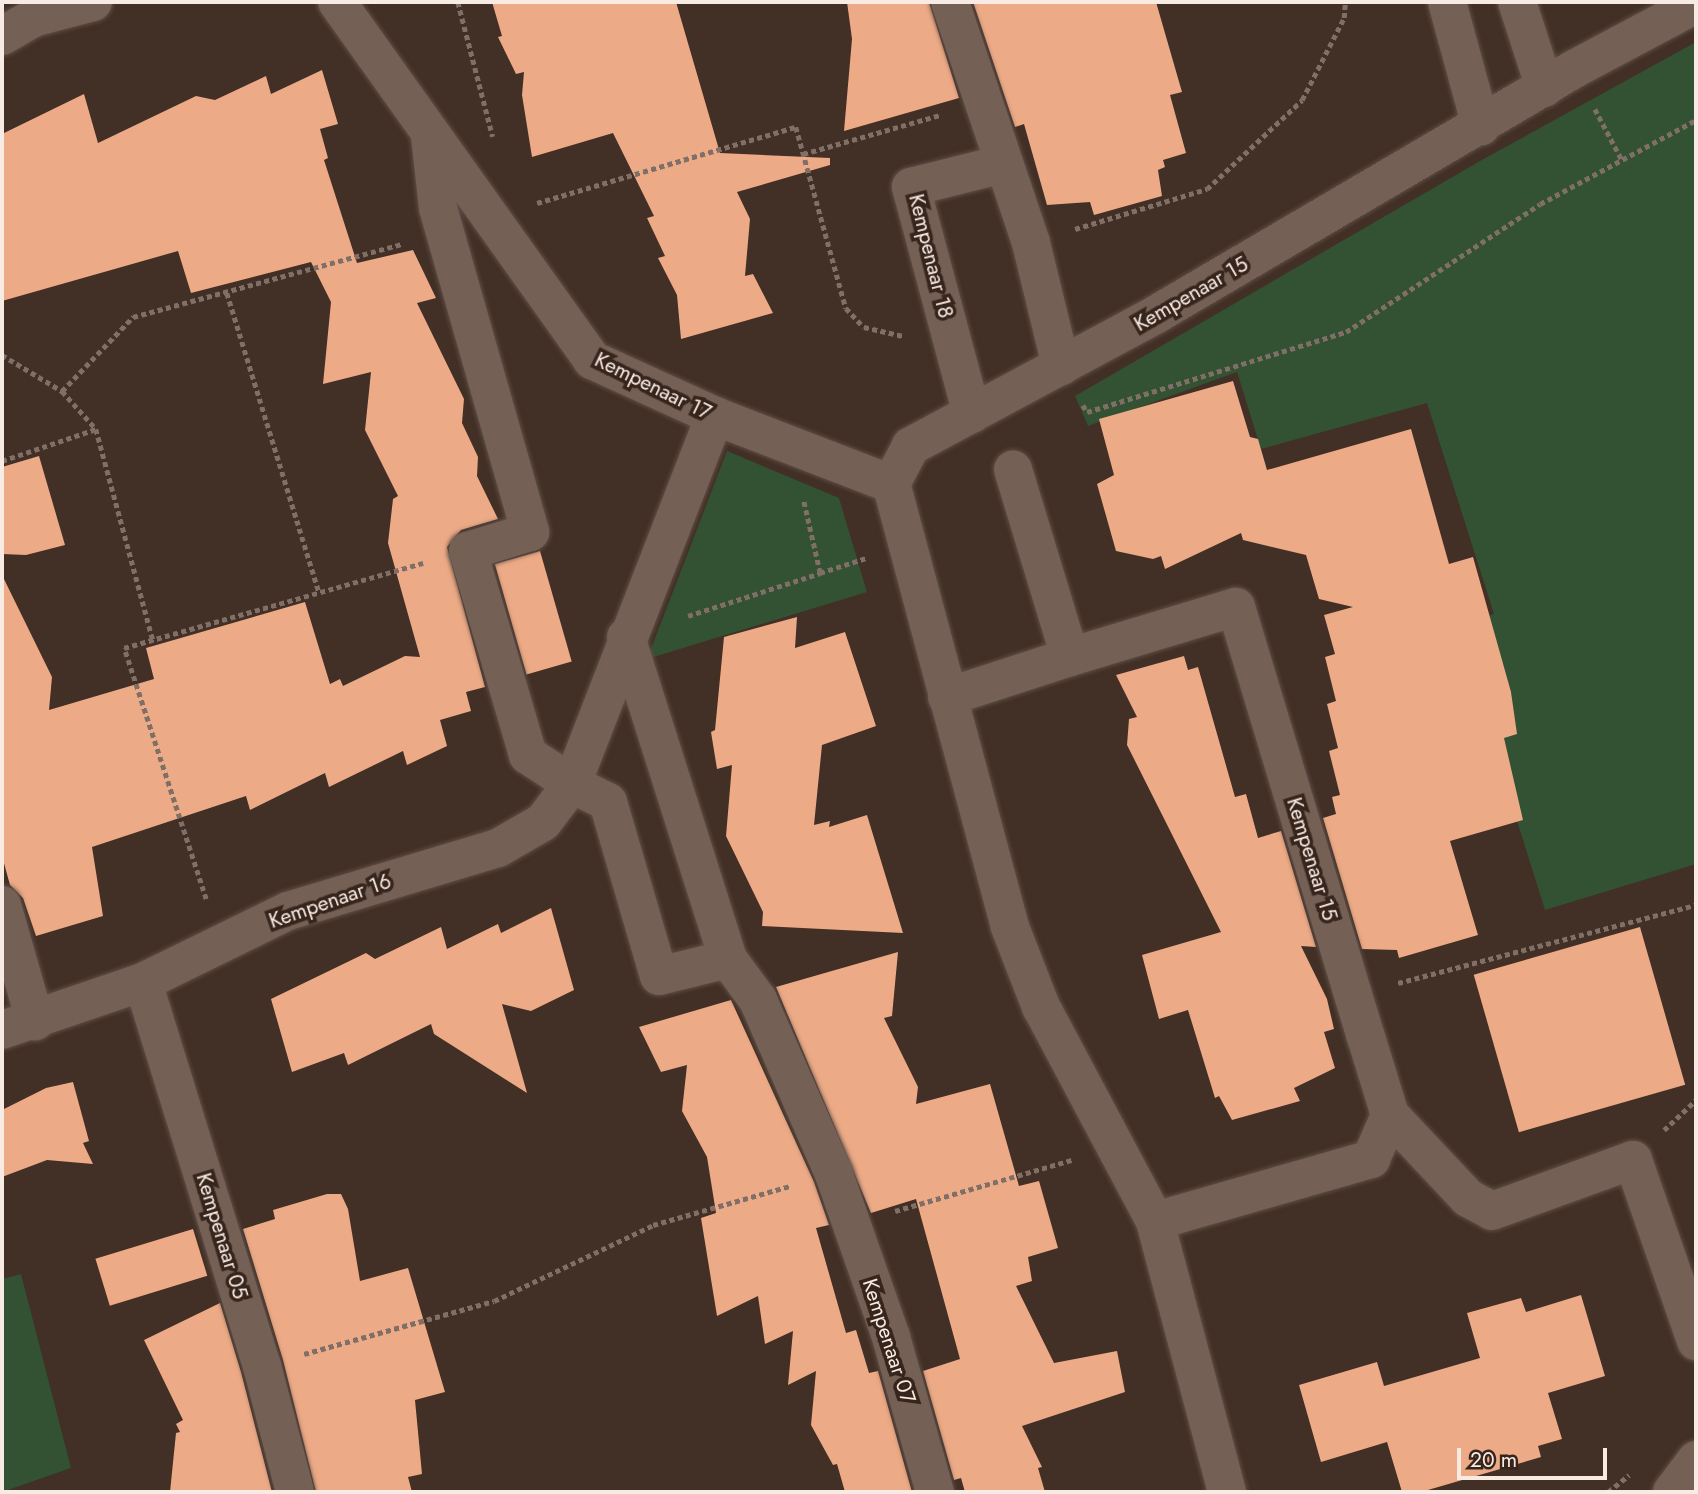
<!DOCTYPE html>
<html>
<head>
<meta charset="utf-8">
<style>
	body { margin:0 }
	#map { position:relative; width:1698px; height:1494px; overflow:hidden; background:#422f25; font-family:Jost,sans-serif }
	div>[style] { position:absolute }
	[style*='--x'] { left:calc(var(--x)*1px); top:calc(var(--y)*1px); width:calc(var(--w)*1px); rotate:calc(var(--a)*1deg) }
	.green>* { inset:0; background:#335133 }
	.building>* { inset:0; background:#edaa86; transform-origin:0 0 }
	.path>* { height:4.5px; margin-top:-2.25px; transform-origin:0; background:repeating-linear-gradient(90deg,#806f66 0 5px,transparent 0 8.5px) }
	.roads { filter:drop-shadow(0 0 2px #5e4e46) drop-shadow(0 0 2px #5e4e46) }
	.pedestrian>* { height:38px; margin:-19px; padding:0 19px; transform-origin:19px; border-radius:19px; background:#746055 }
	.minor>* { height:38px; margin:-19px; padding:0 19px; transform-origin:19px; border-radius:19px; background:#746055 }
	.tertiary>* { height:38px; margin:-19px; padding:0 19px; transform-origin:19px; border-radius:19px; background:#746055 }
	span { translate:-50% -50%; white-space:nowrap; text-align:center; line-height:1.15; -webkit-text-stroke:7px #37251c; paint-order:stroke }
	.street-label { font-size:21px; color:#f7ebe4 }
	.frame { position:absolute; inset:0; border:4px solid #f7ebe4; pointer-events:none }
	.scale { position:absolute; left:1457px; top:1448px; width:150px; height:32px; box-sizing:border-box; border:4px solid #f7ebe4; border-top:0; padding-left:9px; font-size:21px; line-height:24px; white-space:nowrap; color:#f7ebe4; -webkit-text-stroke:5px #37251c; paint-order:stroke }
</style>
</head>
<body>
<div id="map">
	<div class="green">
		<i style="clip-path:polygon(1696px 42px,1696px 864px,1545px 910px,1456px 627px,1494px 614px,1427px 403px,1261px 449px,1237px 372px,1088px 426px,1075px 396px,1480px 161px)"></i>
		<i style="clip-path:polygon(727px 451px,839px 498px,867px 592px,647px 659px)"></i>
		<i style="clip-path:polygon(21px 1274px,71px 1468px,2px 1492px,2px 1279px)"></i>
	</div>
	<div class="building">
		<i style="clip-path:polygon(492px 2px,676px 2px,720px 153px,830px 158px,830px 165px,737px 192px,750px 219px,745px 276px,753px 274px,773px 313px,681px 339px,677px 295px,658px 258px,665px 256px,647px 218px,654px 216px,613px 133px,532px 157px,522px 95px,524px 72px,516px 74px,498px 37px,502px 36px)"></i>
		<i style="clip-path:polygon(847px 2px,929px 2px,959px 98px,844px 131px,852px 39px)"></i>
		<i style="clip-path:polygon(973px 2px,1156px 2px,1182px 92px,1170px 95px,1186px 153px,1163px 160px,1165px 167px,1158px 170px,1162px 196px,1094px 215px,1090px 202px,1047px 205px,1024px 124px,1015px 127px)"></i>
		<i style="clip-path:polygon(322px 70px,338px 124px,320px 129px,328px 158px,324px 160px,357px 263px,413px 250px,436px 298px,417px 303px,464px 399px,462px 423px,478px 457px,477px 476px,498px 519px,461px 530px,447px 547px,485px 687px,466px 692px,471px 711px,440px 720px,447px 746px,407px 765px,403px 751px,329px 787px,325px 773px,250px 810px,246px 796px,92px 847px,103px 916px,36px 936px,23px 898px,10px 885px,2px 856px,2px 575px,52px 677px,49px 710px,154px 679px,146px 648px,305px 602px,330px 684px,340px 679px,343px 686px,405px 656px,420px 657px,388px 543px,393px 499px,398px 496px,365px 430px,371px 372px,323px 384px,331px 302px,311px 262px,191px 293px,178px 251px,2px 301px,2px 134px,84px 94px,98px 143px,196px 96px,215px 100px,266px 76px,271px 94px)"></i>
		<i style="clip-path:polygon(1233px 381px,1250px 437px,1258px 439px,1267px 470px,1411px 429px,1449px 564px,1473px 557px,1511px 692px,1517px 734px,1504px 738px,1523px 820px,1450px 841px,1478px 935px,1399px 958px,1397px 950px,1362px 949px,1323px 818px,1336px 814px,1332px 797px,1340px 795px,1329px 751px,1338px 748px,1327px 704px,1336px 701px,1325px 657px,1335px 654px,1324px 615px,1353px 607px,1319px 599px,1306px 555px,1243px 540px,1241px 533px,1165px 569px,1161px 556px,1153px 559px,1116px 551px,1097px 484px,1114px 475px,1099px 419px)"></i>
		<i style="clip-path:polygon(39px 456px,65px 545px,26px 555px,2px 554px,2px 467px)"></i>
		<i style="left:540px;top:551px;width:115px;height:47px;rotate:74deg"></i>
		<i style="clip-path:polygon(797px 617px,795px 648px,845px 632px,876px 726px,822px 745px,814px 825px,830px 821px,829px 827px,867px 815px,903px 933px,762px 926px,763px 912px,726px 836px,732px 765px,717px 769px,711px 732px,715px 730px,724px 637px)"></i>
		<i style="clip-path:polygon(1184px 656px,1188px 670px,1198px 667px,1235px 797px,1246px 794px,1258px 838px,1281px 831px,1316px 947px,1301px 946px,1327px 999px,1334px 1029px,1324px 1032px,1335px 1068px,1294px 1088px,1300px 1101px,1232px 1120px,1219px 1096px,1215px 1098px,1188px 1010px,1159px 1019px,1142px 955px,1221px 932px,1127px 745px,1129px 719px,1137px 717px,1116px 675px)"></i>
		<i style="clip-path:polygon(551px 908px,574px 990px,531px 1011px,502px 1004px,527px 1093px,434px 1034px,431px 1024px,348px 1065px,344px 1053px,292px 1072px,271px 999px,366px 953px,375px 959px,441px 927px,447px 949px,498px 924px,501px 933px)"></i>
		<i style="left:1640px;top:927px;width:164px;height:173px;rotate:74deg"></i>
		<i style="clip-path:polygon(898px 952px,892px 1016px,884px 1018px,918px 1087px,916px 1104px,990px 1084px,1019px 1186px,1039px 1181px,1058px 1248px,1028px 1257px,1032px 1281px,1016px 1286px,1054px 1363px,1117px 1351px,1125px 1392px,1022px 1426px,1042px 1467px,1038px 1468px,1045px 1492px,965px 1492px,961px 1478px,954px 1480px,923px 1371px,960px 1359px,916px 1199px,871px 1213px,776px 987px)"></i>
		<i style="clip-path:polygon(731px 1000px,814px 1182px,829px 1225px,816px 1228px,846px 1333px,856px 1330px,869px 1373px,878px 1371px,912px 1492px,845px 1492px,837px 1464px,833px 1465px,811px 1425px,816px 1371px,788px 1385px,793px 1331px,765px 1344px,758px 1296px,717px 1316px,701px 1218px,716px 1213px,707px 1157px,682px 1111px,687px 1065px,661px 1072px,639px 1027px)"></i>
		<i style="clip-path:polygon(73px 1082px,89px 1141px,83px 1143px,93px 1164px,47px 1160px,2px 1177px,2px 1110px,46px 1088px)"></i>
		<i style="clip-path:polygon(327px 1194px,341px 1194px,348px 1209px,360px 1281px,408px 1268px,445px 1392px,415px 1400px,422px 1474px,408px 1477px,412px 1492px,316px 1492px,283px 1360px,243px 1229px,275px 1219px,273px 1210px)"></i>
		<i style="left:193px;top:1229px;width:49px;height:102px;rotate:73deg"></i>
		<i style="clip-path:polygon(1581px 1295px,1605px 1376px,1548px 1393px,1562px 1439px,1538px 1446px,1541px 1457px,1421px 1492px,1402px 1492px,1387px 1442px,1321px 1462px,1299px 1385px,1377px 1362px,1384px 1386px,1480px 1358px,1467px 1313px,1521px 1298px,1526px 1312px)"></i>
		<i style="clip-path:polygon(220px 1303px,241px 1372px,272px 1492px,170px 1492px,176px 1433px,180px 1432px,176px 1424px,183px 1420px,144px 1340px)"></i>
	</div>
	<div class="path">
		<i style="--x:458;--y:2;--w:139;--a:75.5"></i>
		<i style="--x:1595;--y:109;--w:58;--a:62.1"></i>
		<i style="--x:803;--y:154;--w:142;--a:-15.9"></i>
		<i style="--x:537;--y:203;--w:270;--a:-16.4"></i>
		<i style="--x:796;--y:127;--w:188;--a:74.6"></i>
		<i style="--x:846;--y:308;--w:26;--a:47"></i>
		<i style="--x:864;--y:327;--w:40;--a:13"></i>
		<i style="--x:1075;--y:229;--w:138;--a:-16.9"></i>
		<i style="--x:1207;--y:189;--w:130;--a:-43.1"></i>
		<i style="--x:1302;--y:100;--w:92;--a:-62.9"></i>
		<i style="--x:1344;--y:18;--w:16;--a:-86"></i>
		<i style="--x:227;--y:293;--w:313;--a:72.9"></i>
		<i style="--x:2;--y:355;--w:70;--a:31"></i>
		<i style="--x:62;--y:391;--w:103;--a:-46.2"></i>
		<i style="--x:133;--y:317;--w:278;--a:-15.2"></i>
		<i style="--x:62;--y:391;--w:51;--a:48.2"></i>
		<i style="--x:1083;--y:405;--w:8;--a:60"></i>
		<i style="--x:1087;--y:412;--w:271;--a:-17.2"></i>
		<i style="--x:1346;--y:332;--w:232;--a:-33.4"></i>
		<i style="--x:1540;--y:204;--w:177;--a:-28.3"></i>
		<i style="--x:2;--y:461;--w:99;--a:-18.8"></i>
		<i style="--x:96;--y:429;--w:219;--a:74.9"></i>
		<i style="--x:820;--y:573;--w:48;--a:-18.1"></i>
		<i style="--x:688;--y:616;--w:139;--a:-18"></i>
		<i style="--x:820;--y:573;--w:76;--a:-102.9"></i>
		<i style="--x:206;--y:899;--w:264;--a:-108.1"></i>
		<i style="--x:124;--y:648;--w:311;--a:-15.9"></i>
		<i style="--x:1398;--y:983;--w:308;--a:-14.7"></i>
		<i style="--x:1664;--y:1130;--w:44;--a:-43.2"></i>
		<i style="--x:895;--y:1211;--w:184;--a:-16.1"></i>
		<i style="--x:304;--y:1354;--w:197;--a:-15.6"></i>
		<i style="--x:494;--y:1301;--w:176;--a:-25.5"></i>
		<i style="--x:653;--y:1225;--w:142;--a:-15.9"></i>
		<i style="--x:1608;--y:1492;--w:27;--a:-39"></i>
	</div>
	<div class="roads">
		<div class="pedestrian">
			<i style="--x:950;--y:2;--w:254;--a:71.4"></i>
			<i style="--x:1031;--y:243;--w:127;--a:76.3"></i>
			<i style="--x:1517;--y:2;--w:90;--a:72"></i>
			<i style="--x:430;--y:136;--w:72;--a:83.7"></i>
			<i style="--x:438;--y:208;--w:337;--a:74.1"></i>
			<i style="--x:530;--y:532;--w:65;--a:163"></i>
			<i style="--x:468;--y:551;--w:213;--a:73.6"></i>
			<i style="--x:528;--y:755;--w:53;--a:33.4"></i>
			<i style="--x:911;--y:187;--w:95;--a:-14"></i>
			<i style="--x:626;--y:637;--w:338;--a:72.4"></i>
			<i style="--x:1070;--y:657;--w:173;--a:-16.8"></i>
			<i style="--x:1236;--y:607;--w:449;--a:73.2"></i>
			<i style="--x:2;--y:905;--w:121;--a:74.1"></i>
			<i style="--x:659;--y:976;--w:71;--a:-13.8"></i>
			<i style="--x:728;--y:959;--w:51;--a:53.8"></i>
			<i style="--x:758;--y:1000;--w:190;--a:66.4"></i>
			<i style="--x:834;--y:1174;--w:173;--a:70.7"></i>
			<i style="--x:891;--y:1337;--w:161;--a:74.2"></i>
			<i style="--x:143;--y:982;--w:402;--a:72.8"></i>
			<i style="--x:262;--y:1366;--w:130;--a:75.3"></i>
			<i style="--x:1390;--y:1115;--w:114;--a:46.8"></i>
			<i style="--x:1468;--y:1198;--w:27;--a:28"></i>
			<i style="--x:1492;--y:1211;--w:150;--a:-19.9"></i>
			<i style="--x:1633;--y:1160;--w:192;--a:70.8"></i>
		</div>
		<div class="minor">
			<i style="--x:337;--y:2;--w:440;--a:54.5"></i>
			<i style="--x:592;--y:360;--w:135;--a:24.5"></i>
			<i style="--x:715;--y:416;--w:189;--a:21.1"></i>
			<i style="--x:1447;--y:2;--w:129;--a:74.7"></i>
			<i style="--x:2;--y:36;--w:36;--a:-30"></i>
			<i style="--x:33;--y:18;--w:62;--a:-14.9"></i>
			<i style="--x:911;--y:187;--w:235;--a:75"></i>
			<i style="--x:947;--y:697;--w:129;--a:-18"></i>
			<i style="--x:1070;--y:657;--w:196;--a:-106.9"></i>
			<i style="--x:572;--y:784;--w:40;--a:26.6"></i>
			<i style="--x:608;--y:802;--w:181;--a:73.7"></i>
			<i style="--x:2;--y:1030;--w:149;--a:-18.8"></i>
			<i style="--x:143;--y:982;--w:161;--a:-26.1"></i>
			<i style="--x:288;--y:911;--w:219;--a:-16.7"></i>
			<i style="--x:498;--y:848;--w:52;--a:-30"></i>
			<i style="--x:543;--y:822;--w:48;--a:-52.7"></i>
			<i style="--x:572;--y:784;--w:395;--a:-68.8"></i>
			<i style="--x:1155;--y:1221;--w:225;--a:-16"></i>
			<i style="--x:1371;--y:1159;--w:48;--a:-66.6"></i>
			<i style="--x:1390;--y:1115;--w:82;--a:-107.1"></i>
			<i style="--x:1672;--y:1492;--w:40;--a:-53"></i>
		</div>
		<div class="tertiary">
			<i style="--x:1227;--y:1492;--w:280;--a:-104.9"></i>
			<i style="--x:1155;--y:1221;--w:242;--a:-118"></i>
			<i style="--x:1041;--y:1007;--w:86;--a:-111.2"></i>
			<i style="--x:1010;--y:927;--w:459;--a:-105"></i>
			<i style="--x:891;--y:484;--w:43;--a:-62.2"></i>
			<i style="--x:911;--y:446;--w:277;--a:-28.2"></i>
			<i style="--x:1155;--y:315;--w:486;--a:-30.4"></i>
			<i style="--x:1574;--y:69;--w:138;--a:-28"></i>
		</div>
	</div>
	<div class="street-label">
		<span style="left:931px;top:256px;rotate:76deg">Kempenaar 18</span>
		<span style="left:1191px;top:294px;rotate:-30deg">Kempenaar 15</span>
		<span style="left:653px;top:386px;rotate:26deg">Kempenaar 17</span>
		<span style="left:1312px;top:859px;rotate:73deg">Kempenaar 15</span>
		<span style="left:330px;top:901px;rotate:-19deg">Kempenaar 16</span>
		<span style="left:222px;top:1236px;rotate:73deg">Kempenaar 05</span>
		<span style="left:889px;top:1341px;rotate:72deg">Kempenaar 07</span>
	</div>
	<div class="frame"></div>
	<div class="scale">20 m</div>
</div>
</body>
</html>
